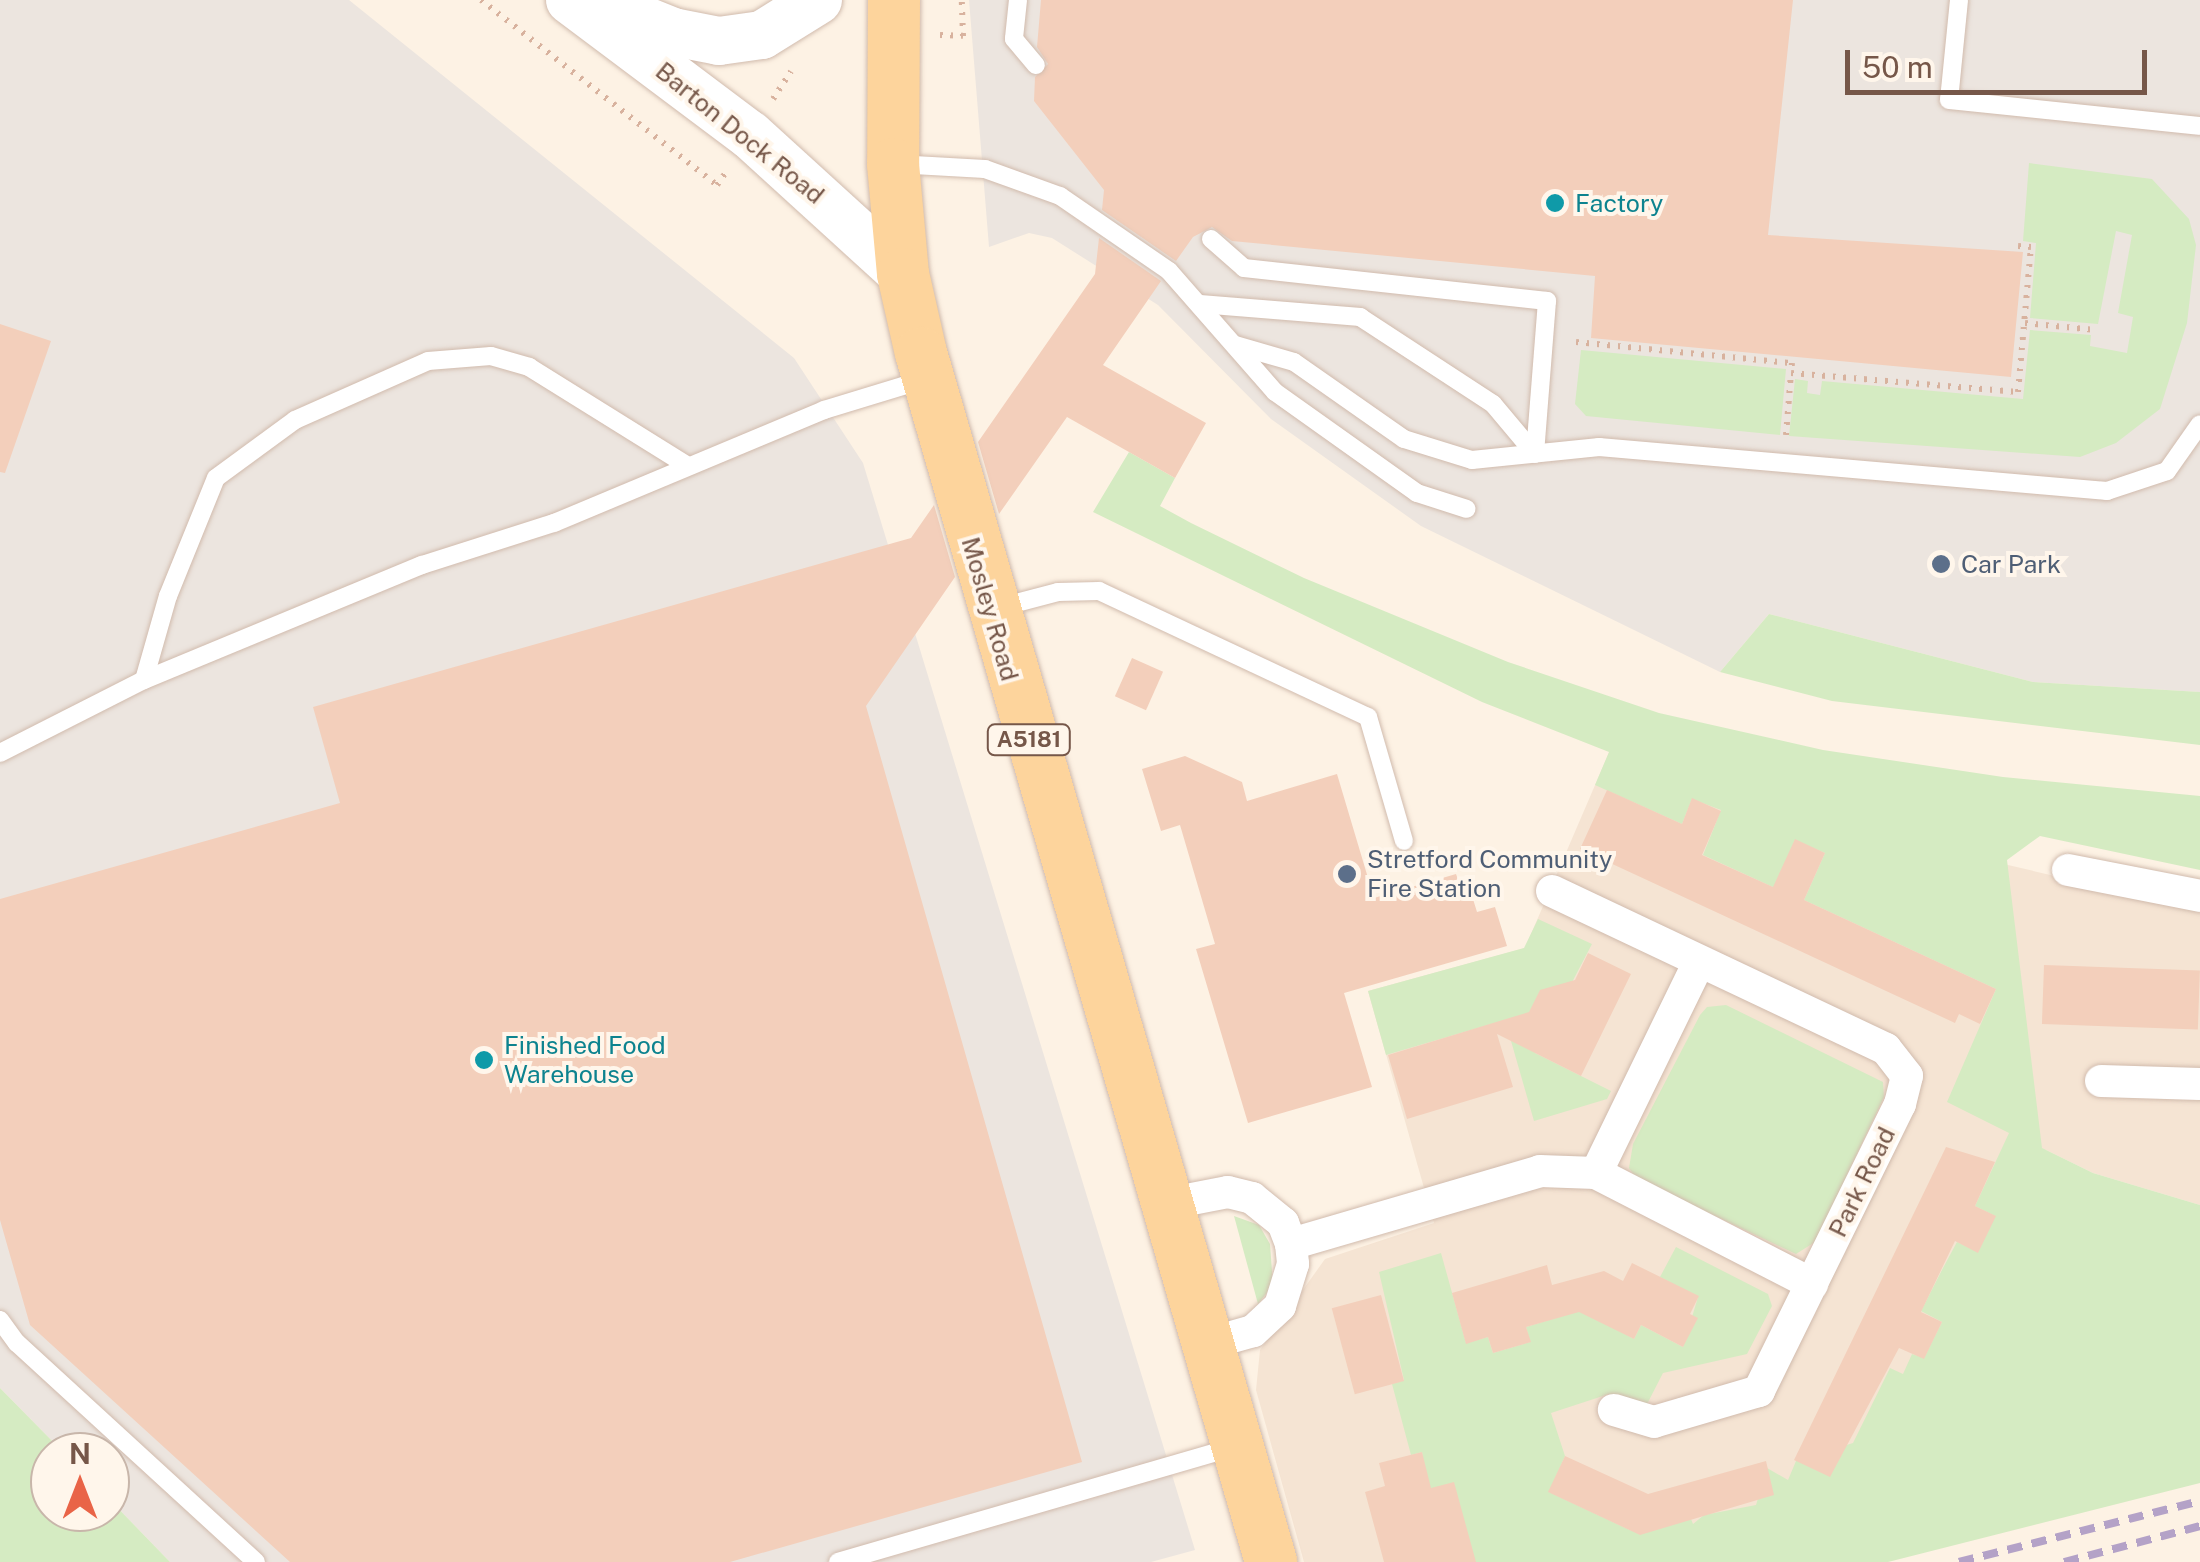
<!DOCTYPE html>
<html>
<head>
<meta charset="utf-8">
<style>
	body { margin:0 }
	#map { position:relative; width:2200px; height:1562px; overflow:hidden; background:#fdf2e4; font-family:"Public Sans",sans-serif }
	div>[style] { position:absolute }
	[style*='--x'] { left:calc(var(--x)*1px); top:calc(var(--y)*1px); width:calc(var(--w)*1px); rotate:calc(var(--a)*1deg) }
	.residential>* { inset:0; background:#f5e4d3 }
	.industrial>* { inset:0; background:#ece5df }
	.green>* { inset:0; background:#d5ebc2 }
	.building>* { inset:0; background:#f3cfbb; transform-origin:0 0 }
	.path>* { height:6px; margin-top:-3px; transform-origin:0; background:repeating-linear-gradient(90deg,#d8b29e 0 2.5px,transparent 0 10.5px) }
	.roads { filter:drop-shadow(0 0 2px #d1bbad) drop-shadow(0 0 2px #d1bbad) }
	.service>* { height:18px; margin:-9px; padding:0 9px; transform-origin:9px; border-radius:9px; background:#fff }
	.minor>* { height:32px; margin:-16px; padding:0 16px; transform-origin:16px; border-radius:16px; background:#fff }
	.secondary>* { height:48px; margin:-24px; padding:0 24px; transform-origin:24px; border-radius:24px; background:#fff }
	.primary>* { height:52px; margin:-26px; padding:0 26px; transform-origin:26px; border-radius:26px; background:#fdd49c }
	.rail>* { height:8px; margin-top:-4px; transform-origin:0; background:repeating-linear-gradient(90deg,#b4a2c7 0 15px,transparent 0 25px) }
	.dots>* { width:28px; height:28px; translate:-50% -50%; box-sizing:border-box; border:5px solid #fff6eb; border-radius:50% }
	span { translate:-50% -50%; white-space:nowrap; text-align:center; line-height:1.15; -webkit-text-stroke:8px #fff6eb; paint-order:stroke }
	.shield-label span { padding:2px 8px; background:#fff6eb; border:2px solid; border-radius:8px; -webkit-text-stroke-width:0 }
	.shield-label { font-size:22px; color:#765749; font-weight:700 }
	.street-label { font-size:25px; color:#765749 }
	.culture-label { font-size:25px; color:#0d838f }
	.left { translate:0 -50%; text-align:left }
	.service-label { font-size:25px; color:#4e5e75 }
	.north { position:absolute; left:30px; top:1432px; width:100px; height:100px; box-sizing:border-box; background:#fff6eb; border:2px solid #c8b6aa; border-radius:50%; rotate:0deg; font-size:28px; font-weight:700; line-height:40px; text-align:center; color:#765749 }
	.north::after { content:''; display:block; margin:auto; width:35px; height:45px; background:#e96447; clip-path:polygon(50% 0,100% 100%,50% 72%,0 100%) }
	.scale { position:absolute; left:1845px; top:50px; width:302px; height:45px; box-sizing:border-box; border:5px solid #765749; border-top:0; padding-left:12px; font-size:30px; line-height:35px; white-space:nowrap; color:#765749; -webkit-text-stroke:8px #fff6eb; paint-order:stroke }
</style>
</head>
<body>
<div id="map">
	<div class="residential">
		<i style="clip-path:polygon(1617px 734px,2008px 865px,2200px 910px,2200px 1205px,2093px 1173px,2046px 1150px,2070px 1372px,1654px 1562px,1304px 1562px,1256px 1390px,1260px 1350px,1325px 1259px,1434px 1223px,1368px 991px,1525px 948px)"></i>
	</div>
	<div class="industrial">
		<i style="clip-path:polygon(0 0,349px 0,794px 358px,863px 463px,1195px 1550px,1151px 1562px,170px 1562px,110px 1500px,110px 1452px,63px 1452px,0 1388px)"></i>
		<i style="clip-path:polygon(969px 0,2200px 0,2200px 692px,2033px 682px,1769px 614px,1720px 672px,1421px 526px,1271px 419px,1158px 305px,1052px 238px,1029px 233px,989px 247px)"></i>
	</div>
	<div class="green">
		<i style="clip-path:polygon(2029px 163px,2152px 179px,2189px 219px,2196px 245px,2187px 323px,2160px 409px,2116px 443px,2080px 457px,1789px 436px,1795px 379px,1808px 381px,1807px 393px,1820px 395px,1822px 381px,2023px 399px,2030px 330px,2091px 335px,2090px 346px,2127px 353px,2133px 317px,2118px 313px,2132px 235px,2116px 231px,2098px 324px,2030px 318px,2036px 243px,2023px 241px)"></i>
		<i style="clip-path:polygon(1581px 350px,1786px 369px,1780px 435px,1586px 416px,1575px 404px)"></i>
		<i style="clip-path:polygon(1129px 452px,1175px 478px,1160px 506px,1191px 523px,1304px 578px,1508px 662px,1659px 713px,1823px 750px,2003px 777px,2200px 796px,2200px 870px,2040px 836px,2007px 860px,2042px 1148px,2093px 1173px,2200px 1205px,2200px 1483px,1888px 1562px,1459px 1562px,1428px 1489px,1422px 1452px,1411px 1455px,1392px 1384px,1404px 1380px,1379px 1272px,1441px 1253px,1466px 1343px,1488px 1337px,1493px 1353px,1530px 1342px,1526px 1327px,1582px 1310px,1634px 1339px,1641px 1325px,1683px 1347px,1698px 1297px,1660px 1277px,1676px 1247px,1768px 1294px,1772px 1306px,1747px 1354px,1663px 1373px,1644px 1410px,1609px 1394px,1551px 1413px,1565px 1456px,1549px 1492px,1632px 1531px,1691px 1519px,1693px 1524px,1704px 1515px,1756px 1505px,1767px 1468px,1788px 1480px,1796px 1461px,1853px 1443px,1890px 1368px,1903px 1374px,1912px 1354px,1924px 1358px,1942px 1322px,1921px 1311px,1943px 1268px,1957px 1242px,1978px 1252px,1995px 1216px,1975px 1206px,2009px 1133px,1947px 1102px,1996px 989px,1804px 900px,1825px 853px,1795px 840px,1775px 888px,1703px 855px,1721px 810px,1692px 799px,1682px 824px,1595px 785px,1609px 752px,1482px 702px,1093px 512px)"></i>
		<i style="clip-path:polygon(1769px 614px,2033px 682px,2200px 692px,2200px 745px,1832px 701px,1720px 672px)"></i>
		<i style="clip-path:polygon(1538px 919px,1592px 944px,1535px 1053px,1611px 1091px,1607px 1099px,1534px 1121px,1505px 1020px,1386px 1055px,1368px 991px,1524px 948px)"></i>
		<i style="clip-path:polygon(1726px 1005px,1883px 1082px,1884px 1097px,1815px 1242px,1796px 1254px,1637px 1179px,1629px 1168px,1633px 1144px,1700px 1015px,1707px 1007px)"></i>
		<i style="clip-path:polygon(1234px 1216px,1259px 1225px,1270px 1244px,1273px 1285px,1258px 1304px)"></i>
		<i style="clip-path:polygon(0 1388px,63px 1452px,50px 1452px,50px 1512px,110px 1512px,110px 1500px,170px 1562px,0 1562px)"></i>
	</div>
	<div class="building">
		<i style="clip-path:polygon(1041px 0,1793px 0,1768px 235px,2023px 252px,2011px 377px,1591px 338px,1595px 276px,1232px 241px,1212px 227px,1193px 237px,1176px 261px,1102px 210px,1104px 190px,1034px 101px,1035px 77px,1048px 64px,1037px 47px)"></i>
		<i style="clip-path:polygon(1099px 238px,1161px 281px,1103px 365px,1206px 423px,1175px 478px,1067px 417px,999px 514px,978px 442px,1095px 274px)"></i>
		<i style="clip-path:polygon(0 324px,51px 341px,5px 473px,0 472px)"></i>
		<i style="clip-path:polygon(934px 505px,955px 577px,866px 706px,1082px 1462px,730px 1562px,290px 1562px,30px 1325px,0 1220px,0 899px,340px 803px,313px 707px,911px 538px)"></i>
		<i style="left:1132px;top:658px;width:34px;height:42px;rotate:24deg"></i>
		<i style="clip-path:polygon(1185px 756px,1242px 782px,1247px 801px,1337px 774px,1374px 898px,1456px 874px,1461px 888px,1469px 886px,1477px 912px,1495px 907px,1507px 946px,1344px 993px,1372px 1087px,1248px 1123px,1196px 949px,1215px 944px,1180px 825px,1161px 831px,1142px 769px)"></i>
		<i style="clip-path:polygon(1607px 790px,1682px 824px,1692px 798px,1721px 811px,1702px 855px,1773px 887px,1795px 839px,1825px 853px,1804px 900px,1996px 989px,1980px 1024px,1959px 1014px,1955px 1023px,1580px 849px)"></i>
		<i style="clip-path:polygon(1588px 953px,1631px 974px,1581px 1076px,1497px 1034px,1513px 1087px,1407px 1119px,1388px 1055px,1529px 1012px,1540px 990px,1575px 980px)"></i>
		<i style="left:2044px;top:965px;width:156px;height:59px;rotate:2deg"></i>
		<i style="clip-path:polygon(1946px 1147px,1995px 1162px,1975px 1206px,1996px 1216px,1978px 1253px,1955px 1241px,1921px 1312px,1942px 1322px,1924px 1359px,1899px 1348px,1830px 1477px,1794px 1460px)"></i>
		<i style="clip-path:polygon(1632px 1263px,1699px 1296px,1690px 1314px,1698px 1318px,1683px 1347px,1641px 1325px,1634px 1339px,1579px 1312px,1526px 1327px,1531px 1342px,1493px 1353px,1488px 1337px,1466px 1344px,1452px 1293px,1547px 1265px,1552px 1285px,1604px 1271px,1623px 1281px)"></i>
		<i style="left:1381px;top:1295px;width:89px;height:51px;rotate:75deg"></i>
		<i style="clip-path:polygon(1422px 1452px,1431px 1488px,1454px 1482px,1476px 1562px,1384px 1562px,1365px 1492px,1385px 1486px,1379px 1463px)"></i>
		<i style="clip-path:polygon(1565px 1456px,1648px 1494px,1766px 1461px,1774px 1495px,1640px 1535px,1548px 1492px)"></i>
	</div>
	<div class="path">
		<i style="--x:481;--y:0;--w:300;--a:38.1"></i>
		<i style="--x:717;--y:185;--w:16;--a:-55"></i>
		<i style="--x:940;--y:35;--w:23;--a:2"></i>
		<i style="--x:963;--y:36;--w:36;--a:-92"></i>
		<i style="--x:773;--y:99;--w:33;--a:-57"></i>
		<i style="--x:2025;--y:323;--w:71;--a:5.6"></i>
		<i style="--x:1576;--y:342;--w:217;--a:5.6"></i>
		<i style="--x:1792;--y:363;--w:10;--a:96"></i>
		<i style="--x:1786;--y:435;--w:62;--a:-85.4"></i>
		<i style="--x:1791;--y:373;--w:228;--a:4.8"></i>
		<i style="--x:2018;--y:392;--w:146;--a:-84.9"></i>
		<i style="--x:2031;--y:247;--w:13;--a:-176"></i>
	</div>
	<div class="roads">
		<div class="service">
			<i style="--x:1018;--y:0;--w:39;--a:96"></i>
			<i style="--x:1014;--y:39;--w:34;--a:50"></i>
			<i style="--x:1959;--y:0;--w:100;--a:95.7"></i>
			<i style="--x:1949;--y:100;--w:252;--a:5.9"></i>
			<i style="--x:896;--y:164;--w:89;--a:3.2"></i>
			<i style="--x:985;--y:169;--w:80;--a:19.8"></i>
			<i style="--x:1060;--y:196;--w:132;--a:34.5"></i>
			<i style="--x:1169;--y:271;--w:161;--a:48.8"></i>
			<i style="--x:1275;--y:392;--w:174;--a:35.4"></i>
			<i style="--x:1417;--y:493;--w:52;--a:17.7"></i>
			<i style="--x:1211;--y:239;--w:44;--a:41.3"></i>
			<i style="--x:1244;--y:268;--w:305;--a:6.2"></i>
			<i style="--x:1547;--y:301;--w:153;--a:94.5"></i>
			<i style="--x:1200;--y:304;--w:161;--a:4.6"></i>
			<i style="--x:1360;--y:317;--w:159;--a:33.2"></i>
			<i style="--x:1493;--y:404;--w:65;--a:50"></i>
			<i style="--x:1235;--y:345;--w:61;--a:16.1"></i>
			<i style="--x:1294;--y:362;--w:134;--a:35"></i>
			<i style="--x:1404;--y:439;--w:71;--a:17.2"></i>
			<i style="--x:1472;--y:460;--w:128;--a:-5.8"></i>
			<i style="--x:1599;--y:447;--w:510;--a:4.95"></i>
			<i style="--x:2107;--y:491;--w:63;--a:-18.4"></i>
			<i style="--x:2167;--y:471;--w:57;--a:-54.9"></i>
			<i style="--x:1001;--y:607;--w:59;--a:-14.7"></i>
			<i style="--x:1058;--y:592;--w:41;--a:-1.4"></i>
			<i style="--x:1099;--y:591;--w:297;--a:25.1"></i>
			<i style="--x:1368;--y:717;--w:129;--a:73.8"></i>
			<i style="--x:144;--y:680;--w:87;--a:-74.1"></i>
			<i style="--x:168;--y:596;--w:127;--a:-67.9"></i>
			<i style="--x:216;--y:478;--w:98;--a:-36.3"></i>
			<i style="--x:295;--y:420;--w:145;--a:-23.9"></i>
			<i style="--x:428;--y:361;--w:63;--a:-4.5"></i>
			<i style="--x:491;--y:356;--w:40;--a:16"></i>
			<i style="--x:529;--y:367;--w:187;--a:31.9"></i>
			<i style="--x:0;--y:753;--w:161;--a:-26.9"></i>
			<i style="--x:144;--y:680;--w:301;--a:-22.5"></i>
			<i style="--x:422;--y:565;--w:139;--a:-17.7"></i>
			<i style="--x:554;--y:523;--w:293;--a:-22.7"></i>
			<i style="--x:824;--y:410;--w:102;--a:-17"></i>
			<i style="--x:0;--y:1320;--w:29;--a:54"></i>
			<i style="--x:17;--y:1343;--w:324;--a:42.5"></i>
			<i style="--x:838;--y:1562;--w:411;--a:-16.2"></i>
		</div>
		<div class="minor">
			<i style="--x:2068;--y:870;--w:135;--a:11.1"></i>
			<i style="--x:1552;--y:891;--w:369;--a:25.3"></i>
			<i style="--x:1886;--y:1049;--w:34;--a:52"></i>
			<i style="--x:1907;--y:1076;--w:29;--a:104"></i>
			<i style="--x:1900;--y:1104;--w:320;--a:116.2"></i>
			<i style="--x:1759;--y:1391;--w:109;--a:163.6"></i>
			<i style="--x:1654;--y:1422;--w:42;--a:-163.3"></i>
			<i style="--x:1699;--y:962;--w:235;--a:116"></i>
			<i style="--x:1596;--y:1173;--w:243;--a:27.2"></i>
			<i style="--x:2101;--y:1081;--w:99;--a:1.7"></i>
			<i style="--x:1166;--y:1204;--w:63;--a:-11"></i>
			<i style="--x:1228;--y:1192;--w:25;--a:14"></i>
			<i style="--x:1252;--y:1198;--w:40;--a:39"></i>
			<i style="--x:1283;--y:1223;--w:22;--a:69"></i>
			<i style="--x:1291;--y:1244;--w:20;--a:84"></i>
			<i style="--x:1293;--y:1264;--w:44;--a:107.2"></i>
			<i style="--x:1280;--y:1306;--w:37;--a:137"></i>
			<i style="--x:1253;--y:1331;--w:48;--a:164.2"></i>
			<i style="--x:1291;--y:1244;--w:259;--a:-16.3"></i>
			<i style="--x:1540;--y:1171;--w:56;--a:2"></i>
		</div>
		<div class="secondary">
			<i style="--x:570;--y:0;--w:225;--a:36.9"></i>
			<i style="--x:750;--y:135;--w:207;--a:42.3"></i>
			<i style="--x:601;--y:3;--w:78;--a:21.9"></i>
			<i style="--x:673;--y:32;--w:47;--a:11.1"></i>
			<i style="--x:719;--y:41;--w:43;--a:-7.9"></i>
			<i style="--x:762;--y:35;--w:66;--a:-32"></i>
		</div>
		<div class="primary">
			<i style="--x:894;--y:0;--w:164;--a:90.3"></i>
			<i style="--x:893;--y:164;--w:110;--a:84.8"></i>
			<i style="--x:903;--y:274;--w:81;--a:77.2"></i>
			<i style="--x:921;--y:353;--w:1259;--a:73.85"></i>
		</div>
	</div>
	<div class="rail">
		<i style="--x:1959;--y:1562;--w:249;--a:-14.2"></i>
		<i style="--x:2064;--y:1562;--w:141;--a:-14.8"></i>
	</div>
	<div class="dots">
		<i style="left:1555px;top:203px;background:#0f9aa8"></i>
		<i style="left:1941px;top:564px;background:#5c6f8a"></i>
		<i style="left:1347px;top:874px;background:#5c6f8a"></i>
		<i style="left:484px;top:1060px;background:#0f9aa8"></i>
	</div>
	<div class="shield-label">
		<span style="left:1029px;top:740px">A5181</span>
	</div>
	<div class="street-label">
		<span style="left:740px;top:133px;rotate:39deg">Barton Dock Road</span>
		<span style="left:990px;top:609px;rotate:74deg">Mosley Road</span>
		<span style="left:1862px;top:1182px;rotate:-64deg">Park Road</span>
	</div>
	<div class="culture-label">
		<span class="left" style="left:1575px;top:203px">Factory</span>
		<span class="left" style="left:504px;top:1060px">Finished Food<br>Warehouse</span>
	</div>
	<div class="service-label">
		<span class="left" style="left:1961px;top:564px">Car Park</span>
		<span class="left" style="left:1367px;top:874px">Stretford Community<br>Fire Station</span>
	</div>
	<div class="north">N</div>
	<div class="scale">50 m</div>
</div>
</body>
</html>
